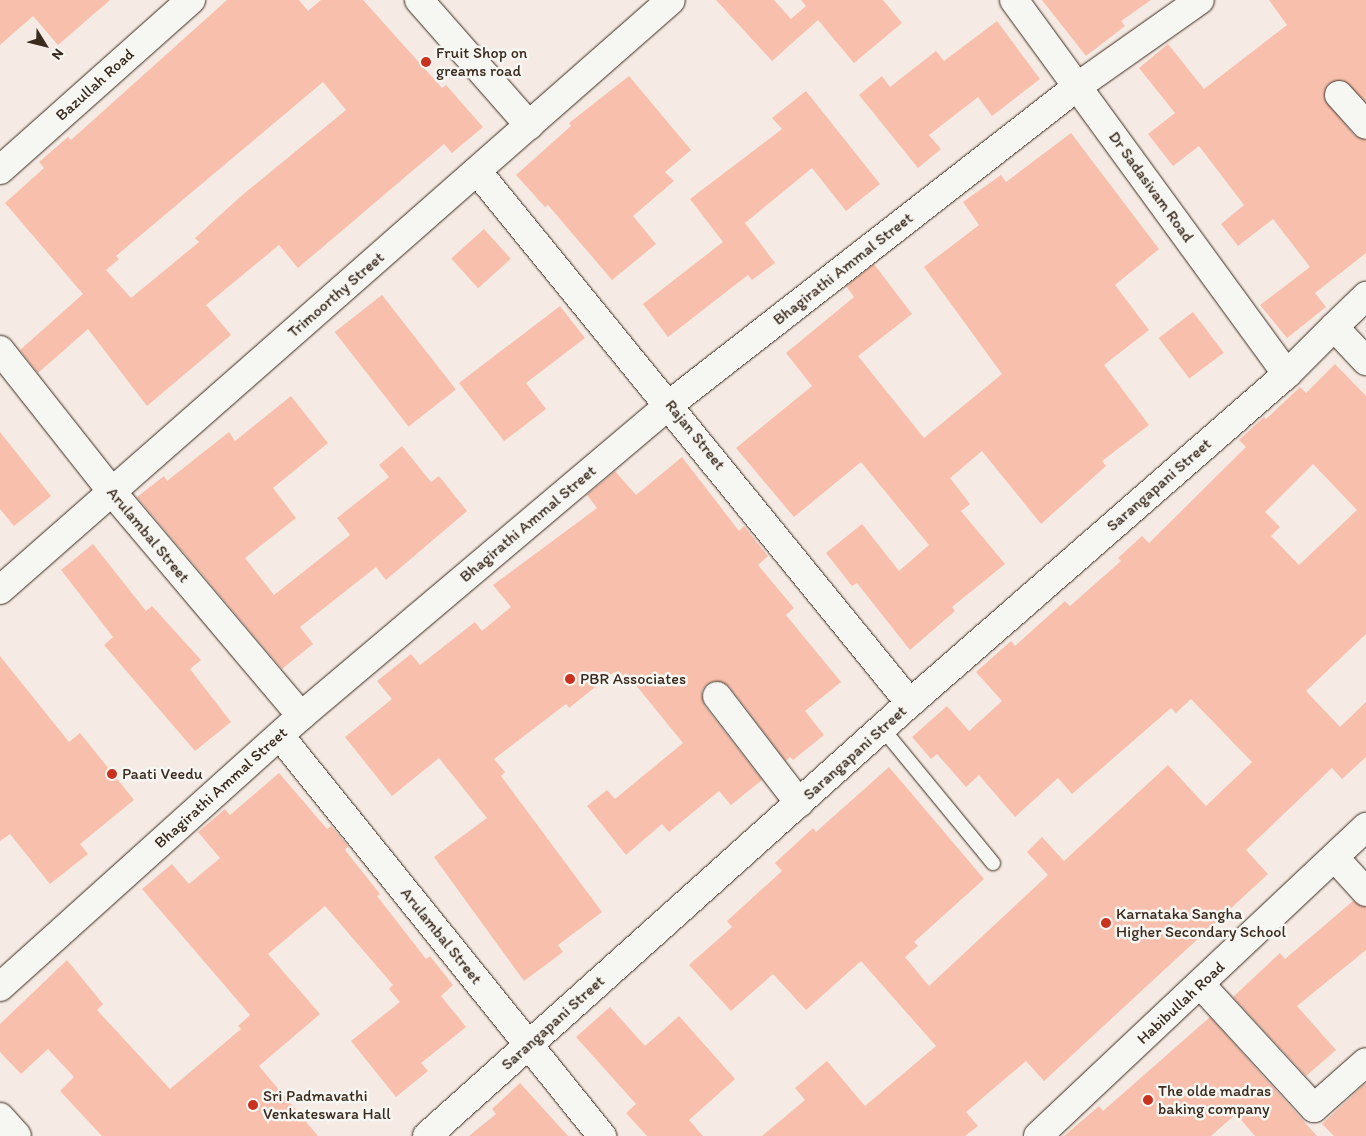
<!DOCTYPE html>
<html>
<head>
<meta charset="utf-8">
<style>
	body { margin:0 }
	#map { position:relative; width:1366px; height:1136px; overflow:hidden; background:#f6ebe4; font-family:Itim,sans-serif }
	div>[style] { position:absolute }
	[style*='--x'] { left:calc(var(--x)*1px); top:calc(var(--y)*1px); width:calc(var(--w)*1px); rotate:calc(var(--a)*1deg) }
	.building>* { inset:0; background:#f7bfac; transform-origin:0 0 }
	.roads { filter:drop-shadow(0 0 1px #3b2a1e) drop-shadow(0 0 1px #3b2a1e) }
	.lane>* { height:14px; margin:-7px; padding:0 7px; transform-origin:7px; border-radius:7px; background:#f6f6f2 }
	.street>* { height:28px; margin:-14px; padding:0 14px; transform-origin:14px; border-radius:14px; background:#f6f6f2 }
	.secondary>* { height:28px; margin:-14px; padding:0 14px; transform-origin:14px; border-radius:14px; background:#f6f6f2 }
	.dots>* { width:14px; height:14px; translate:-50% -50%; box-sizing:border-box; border:2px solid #f6f6f2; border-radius:50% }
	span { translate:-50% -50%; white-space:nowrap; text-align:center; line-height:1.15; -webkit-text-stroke:5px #f6f6f2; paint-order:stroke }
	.poi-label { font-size:16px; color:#3b2a1e }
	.left { translate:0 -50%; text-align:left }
	.street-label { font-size:16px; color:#3b2a1e }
	.north { position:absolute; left:20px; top:20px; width:50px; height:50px; -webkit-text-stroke:4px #f6f6f2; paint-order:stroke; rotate:126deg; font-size:14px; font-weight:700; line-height:20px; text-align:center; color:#3b2a1e }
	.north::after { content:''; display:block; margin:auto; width:18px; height:22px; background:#3b2a1e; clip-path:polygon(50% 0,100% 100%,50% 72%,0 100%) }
</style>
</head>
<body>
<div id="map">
	<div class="building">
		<i style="clip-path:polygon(0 0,110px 0,58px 45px,33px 16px,0 45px)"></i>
		<i style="clip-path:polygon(evenodd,227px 0,299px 0,308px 11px,321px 0,363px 0,442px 88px,446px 85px,483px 127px,452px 153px,444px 144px,298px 268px,279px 245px,206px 305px,231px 335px,147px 406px,88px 329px,38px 373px,20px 350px,83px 294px,5px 203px,44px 168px,39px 162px,68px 137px,71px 140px,227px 0,323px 82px,346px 110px,240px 197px,195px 238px,199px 242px,131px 298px,106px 270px,119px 259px,116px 256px,323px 82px)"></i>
		<i style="clip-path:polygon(716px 0,774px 0,791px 19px,806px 6px,801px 0,883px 0,902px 23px,854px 63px,818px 20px,772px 61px)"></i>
		<i style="clip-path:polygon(1042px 0,1151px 0,1121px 21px,1125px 26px,1086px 56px)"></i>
		<i style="clip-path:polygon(1269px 0,1366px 0,1366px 102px,1343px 80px,1328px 84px,1324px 98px,1354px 135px,1366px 140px,1366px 253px,1315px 293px,1326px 307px,1287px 338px,1260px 305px,1310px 267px,1273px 219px,1238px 246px,1221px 224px,1244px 205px,1199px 146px,1173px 166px,1148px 134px,1175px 113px,1139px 68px,1168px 44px,1204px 89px,1287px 25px)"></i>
		<i style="clip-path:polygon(997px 21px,1040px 79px,992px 116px,978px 97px,929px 135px,941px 149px,918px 168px,859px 95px,882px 76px,890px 87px,936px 51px,944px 61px)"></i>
		<i style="clip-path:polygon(629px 76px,691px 150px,665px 172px,674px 181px,633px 216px,656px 244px,612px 280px,548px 205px,545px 207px,516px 175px,571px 126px,569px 123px)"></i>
		<i style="clip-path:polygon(806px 91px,880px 184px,846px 211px,812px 168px,745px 223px,775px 263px,752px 280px,748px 275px,668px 337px,643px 304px,723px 242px,690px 199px,782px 129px,772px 118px)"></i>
		<i style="clip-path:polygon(1071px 133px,1159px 249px,1115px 285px,1149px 330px,1104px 365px,1149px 425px,1102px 461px,1106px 466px,1041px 524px,982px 451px,950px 478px,970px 504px,961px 511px,1005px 564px,952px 607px,955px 611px,910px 650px,857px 583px,852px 586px,826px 553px,862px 524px,899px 571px,929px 545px,861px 462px,794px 517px,736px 448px,812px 386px,786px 353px,854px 297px,846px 286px,874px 264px,912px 314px,858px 356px,924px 438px,1002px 374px,924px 267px,979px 225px,963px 202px,1001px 175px,1006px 182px)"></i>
		<i style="left:484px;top:229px;width:40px;height:44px;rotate:48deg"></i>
		<i style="left:382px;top:295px;width:120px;height:60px;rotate:52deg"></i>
		<i style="clip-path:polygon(560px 306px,585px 338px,526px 383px,546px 409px,504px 441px,459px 383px)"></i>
		<i style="left:1193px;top:312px;width:51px;height:43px;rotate:53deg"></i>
		<i style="clip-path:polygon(evenodd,1335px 364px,1366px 396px,1366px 634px,1306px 691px,1340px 727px,1366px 702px,1366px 757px,1342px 779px,1332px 768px,1246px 850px,1268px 874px,1044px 1081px,1026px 1061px,966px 1112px,978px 1126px,965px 1136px,762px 1136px,805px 1100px,795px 1088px,827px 1061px,865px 1106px,936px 1046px,861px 961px,806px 1010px,773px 974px,731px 1011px,689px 965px,732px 927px,727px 921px,782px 871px,775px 863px,813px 828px,816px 832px,889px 767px,984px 879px,914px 942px,918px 946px,905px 957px,929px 986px,1048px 875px,1027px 852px,1042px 837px,1064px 861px,1168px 765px,1206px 806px,1252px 762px,1191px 699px,1176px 713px,1171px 708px,1072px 794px,1058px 778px,1015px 817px,979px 775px,966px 787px,937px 754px,931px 759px,912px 737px,947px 706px,969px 731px,1002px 701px,976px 672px,1011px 641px,1015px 646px,1065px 601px,1070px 606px,1121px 561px,1118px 558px,1142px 536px,1149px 543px,1246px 447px,1239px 440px,1264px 417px,1266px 419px,1300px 387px,1306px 393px,1335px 364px,1313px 464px,1357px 510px,1299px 565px,1271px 536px,1280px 527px,1265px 512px,1313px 464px)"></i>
		<i style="clip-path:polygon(291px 396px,328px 443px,273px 488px,296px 518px,245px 558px,274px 595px,350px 535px,337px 518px,389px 477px,379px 465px,402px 446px,431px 482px,439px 476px,467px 511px,386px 580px,376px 567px,300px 627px,313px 644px,282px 669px,137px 497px,164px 476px,167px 481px,229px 432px,235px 441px)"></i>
		<i style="clip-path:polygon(0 432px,51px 496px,14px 526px,0 509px)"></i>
		<i style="clip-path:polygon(682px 457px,739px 531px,744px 526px,768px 556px,758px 565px,794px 608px,786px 615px,841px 682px,805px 711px,824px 735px,793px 760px,790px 757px,786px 761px,729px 686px,715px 681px,707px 684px,702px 690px,704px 705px,762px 780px,731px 805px,719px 791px,669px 832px,662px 824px,626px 855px,587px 806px,607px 790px,615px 799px,683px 743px,626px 673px,619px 678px,614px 672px,569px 708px,566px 704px,494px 759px,505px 772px,501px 776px,602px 912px,558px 945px,563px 952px,524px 981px,434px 857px,487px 818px,439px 758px,392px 796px,345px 737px,392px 699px,377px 681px,411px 654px,420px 665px,475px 622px,482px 631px,511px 607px,493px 585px,597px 508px,587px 495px,615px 471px,636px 495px)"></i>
		<i style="clip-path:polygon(93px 544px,146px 611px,152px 606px,201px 660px,190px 669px,231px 722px,195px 751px,104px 645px,113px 637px,61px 570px)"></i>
		<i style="clip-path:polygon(0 656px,69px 742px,80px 733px,134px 800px,80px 844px,88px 854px,50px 884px,10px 834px,0 841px)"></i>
		<i style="clip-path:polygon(279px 773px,327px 829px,331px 826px,348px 846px,345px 850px,380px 894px,377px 896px,426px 959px,430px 956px,453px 985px,441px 996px,466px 1027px,421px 1063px,428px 1071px,396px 1097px,351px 1041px,400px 1002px,389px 989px,393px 985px,325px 906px,268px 954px,320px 1014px,259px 1066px,318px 1136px,102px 1136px,60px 1091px,74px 1077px,48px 1049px,21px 1074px,0 1052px,0 1024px,67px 960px,103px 1004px,97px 1010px,170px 1089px,241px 1029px,238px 1026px,250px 1015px,142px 889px,172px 864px,189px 884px,220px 858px,198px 832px,225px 809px,230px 815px)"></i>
		<i style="clip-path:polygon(1353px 901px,1366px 907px,1366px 950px,1297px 1006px,1336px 1050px,1306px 1076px,1233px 997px,1280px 953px,1285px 959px)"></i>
		<i style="clip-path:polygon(610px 1007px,645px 1046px,679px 1016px,735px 1079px,689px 1120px,703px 1136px,647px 1136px,626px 1113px,636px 1104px,576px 1037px)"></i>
		<i style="clip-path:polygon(1210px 1017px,1317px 1136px,1255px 1136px,1236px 1114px,1211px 1136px,1064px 1136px,1099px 1106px,1103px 1111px)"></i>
		<i style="clip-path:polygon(520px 1083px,568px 1136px,469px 1136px,496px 1114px,492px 1109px)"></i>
		<i style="clip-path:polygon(1366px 1083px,1366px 1136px,1334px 1136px,1322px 1124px)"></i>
	</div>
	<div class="roads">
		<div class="lane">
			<i style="--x:882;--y:728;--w:175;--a:50.6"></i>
		</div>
		<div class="street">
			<i style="--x:419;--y:0;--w:167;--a:48.7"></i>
			<i style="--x:1014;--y:0;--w:463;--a:53.9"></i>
			<i style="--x:1339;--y:95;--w:40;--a:48"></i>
			<i style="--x:477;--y:171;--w:686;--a:50.86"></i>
			<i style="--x:1334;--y:327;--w:45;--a:-44.1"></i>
			<i style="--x:0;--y:350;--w:181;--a:51.7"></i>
			<i style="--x:112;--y:492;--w:293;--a:49.8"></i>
			<i style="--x:0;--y:590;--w:893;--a:-41.32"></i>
			<i style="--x:717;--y:696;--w:135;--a:52.5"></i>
			<i style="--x:280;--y:736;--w:514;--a:51.17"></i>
			<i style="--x:1335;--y:858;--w:46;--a:47.6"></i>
			<i style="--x:1201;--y:985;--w:167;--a:47.4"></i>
			<i style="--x:1314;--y:1108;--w:69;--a:-41.5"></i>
			<i style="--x:0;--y:987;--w:405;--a:-42"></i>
			<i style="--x:301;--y:716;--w:483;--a:-40.2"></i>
			<i style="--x:670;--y:404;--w:517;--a:-37.93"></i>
			<i style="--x:1078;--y:86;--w:149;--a:-35.2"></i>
			<i style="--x:427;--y:1136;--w:649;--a:-41.88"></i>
			<i style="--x:910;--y:703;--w:500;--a:-41.11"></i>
			<i style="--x:1287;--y:374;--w:66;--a:-45"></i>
			<i style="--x:1334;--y:327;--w:47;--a:46.7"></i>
			<i style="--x:1038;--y:1136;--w:451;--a:-43.3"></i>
		</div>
		<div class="secondary">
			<i style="--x:0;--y:170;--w:256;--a:-41.7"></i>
			<i style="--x:0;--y:1117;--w:25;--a:48"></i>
		</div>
	</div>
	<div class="dots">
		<i style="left:426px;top:62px;background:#c8321e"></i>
		<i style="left:570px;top:679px;background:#c8321e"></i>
		<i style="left:112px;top:774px;background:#c8321e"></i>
		<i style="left:1106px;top:923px;background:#c8321e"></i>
		<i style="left:1148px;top:1100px;background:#c8321e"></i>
		<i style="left:253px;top:1105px;background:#c8321e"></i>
	</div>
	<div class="poi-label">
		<span class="left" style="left:436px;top:62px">Fruit Shop on<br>greams road</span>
		<span class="left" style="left:580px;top:679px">PBR Associates</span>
		<span class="left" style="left:122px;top:774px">Paati Veedu</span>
		<span class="left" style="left:1116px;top:923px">Karnataka Sangha<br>Higher Secondary School</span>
		<span class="left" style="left:1158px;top:1100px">The olde madras<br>baking company</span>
		<span class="left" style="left:263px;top:1105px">Sri Padmavathi<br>Venkateswara Hall</span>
	</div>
	<div class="street-label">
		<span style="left:95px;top:85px;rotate:-42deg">Bazullah Road</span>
		<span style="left:1151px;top:187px;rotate:54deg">Dr Sadasivam Road</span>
		<span style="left:843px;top:269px;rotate:-38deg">Bhagirathi Ammal Street</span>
		<span style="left:336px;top:295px;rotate:-41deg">Trimoorthy Street</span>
		<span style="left:695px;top:435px;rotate:51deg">Rajan Street</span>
		<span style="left:1159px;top:485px;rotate:-41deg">Sarangapani Street</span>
		<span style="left:528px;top:524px;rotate:-40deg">Bhagirathi Ammal Street</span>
		<span style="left:148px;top:535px;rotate:50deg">Arulambal Street</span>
		<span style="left:855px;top:753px;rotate:-42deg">Sarangapani Street</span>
		<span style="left:221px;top:788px;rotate:-42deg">Bhagirathi Ammal Street</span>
		<span style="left:441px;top:936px;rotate:51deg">Arulambal Street</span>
		<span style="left:1181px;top:1003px;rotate:-43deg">Habibullah Road</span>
		<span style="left:553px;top:1023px;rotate:-42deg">Sarangapani Street</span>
	</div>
	<div class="north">N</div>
</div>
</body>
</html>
